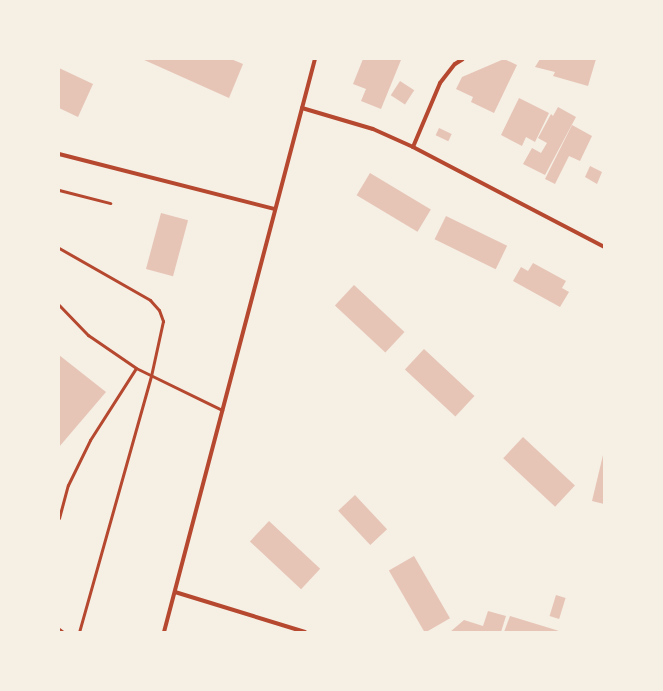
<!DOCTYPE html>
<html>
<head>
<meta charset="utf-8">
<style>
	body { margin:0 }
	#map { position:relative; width:663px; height:691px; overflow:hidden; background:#f6efe4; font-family:"Space Grotesk",sans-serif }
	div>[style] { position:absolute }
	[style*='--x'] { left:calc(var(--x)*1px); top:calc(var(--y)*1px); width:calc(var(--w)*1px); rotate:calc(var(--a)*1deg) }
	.building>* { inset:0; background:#e6c5b7; transform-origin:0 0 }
	.service>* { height:3px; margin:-1.5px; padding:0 1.5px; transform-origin:1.5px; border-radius:1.5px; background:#b5482f }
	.minor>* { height:4px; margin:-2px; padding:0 2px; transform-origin:2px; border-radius:2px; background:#b5482f }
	span { translate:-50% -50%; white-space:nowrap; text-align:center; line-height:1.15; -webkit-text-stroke:4px #f6efe4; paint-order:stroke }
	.frame { position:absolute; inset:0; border:60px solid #f6efe4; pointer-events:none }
</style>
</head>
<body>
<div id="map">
	<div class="building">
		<i style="clip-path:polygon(142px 59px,231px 59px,243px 64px,229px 98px)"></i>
		<i style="clip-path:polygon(363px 59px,401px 60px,381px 109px,361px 101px,366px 89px,353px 84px)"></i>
		<i style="clip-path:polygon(504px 59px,517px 65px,494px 113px,471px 102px,473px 97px,456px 89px,462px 77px)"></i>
		<i style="clip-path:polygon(540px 59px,596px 59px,588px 86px,553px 76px,555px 72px,535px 67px)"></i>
		<i style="clip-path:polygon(59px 68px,93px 84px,78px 117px,59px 108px)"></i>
		<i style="left:400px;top:81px;width:17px;height:17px;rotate:33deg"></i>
		<i style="clip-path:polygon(519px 98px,549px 113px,535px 142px,526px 137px,522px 146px,501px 135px)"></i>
		<i style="clip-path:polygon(558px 107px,576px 117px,545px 175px,523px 164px,532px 148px,541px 153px,547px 143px,538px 138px,551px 114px,553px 116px)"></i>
		<i style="clip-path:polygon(572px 125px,592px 136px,580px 161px,569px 156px,555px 184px,545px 179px)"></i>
		<i style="left:439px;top:128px;width:14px;height:8px;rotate:25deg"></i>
		<i style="clip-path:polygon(590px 166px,602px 172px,597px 184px,585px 177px)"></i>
		<i style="left:370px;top:173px;width:71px;height:26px;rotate:31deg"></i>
		<i style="left:161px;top:213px;width:28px;height:58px;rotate:15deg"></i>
		<i style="left:446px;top:216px;width:68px;height:26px;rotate:26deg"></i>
		<i style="clip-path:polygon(533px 263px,566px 281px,562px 288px,569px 292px,560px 307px,513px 281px,521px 267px,528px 271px)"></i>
		<i style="left:354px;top:285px;width:69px;height:28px;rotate:43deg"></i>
		<i style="left:424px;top:349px;width:69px;height:28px;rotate:43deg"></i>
		<i style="clip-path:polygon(59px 355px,106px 392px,59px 447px)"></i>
		<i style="left:523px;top:437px;width:71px;height:29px;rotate:43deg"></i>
		<i style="clip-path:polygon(603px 455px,604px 455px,604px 504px,592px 501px)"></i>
		<i style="left:355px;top:495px;width:47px;height:23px;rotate:47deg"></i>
		<i style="left:269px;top:521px;width:70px;height:28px;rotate:43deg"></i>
		<i style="left:414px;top:556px;width:72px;height:29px;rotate:60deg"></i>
		<i style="left:556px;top:595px;width:10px;height:22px;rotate:17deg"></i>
		<i style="clip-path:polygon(488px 611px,506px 616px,501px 632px,450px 632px,464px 620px,483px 626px)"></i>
		<i style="clip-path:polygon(510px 616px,556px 630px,561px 632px,504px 632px)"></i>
	</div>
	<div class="service">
		<i style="--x:59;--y:190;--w:53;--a:14.3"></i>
		<i style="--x:59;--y:248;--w:105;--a:29.7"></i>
		<i style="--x:150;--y:300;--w:13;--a:48"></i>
		<i style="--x:159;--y:310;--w:12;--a:70"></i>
		<i style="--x:163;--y:321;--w:56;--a:102.3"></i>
		<i style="--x:151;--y:376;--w:266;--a:105.7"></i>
		<i style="--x:59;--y:305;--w:42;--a:46"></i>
		<i style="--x:88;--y:335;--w:58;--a:34.5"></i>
		<i style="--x:136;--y:368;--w:96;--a:26"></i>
		<i style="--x:59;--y:518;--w:34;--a:-75"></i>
		<i style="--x:68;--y:485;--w:50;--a:-63.9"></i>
		<i style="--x:90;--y:440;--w:85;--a:-57.4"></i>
		<i style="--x:59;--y:629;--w:5;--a:37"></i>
	</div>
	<div class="minor">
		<i style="--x:302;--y:108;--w:74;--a:16.5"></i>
		<i style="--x:373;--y:129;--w:44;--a:24.2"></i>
		<i style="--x:413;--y:147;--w:216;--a:27.6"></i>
		<i style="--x:413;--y:147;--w:69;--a:-67.1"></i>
		<i style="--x:440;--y:83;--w:24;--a:-52"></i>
		<i style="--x:455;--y:64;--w:9;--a:-32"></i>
		<i style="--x:59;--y:154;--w:222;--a:14.3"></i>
		<i style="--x:175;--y:592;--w:136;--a:17.1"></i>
		<i style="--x:164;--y:632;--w:593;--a:-75.24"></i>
	</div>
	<div class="frame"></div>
</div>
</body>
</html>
